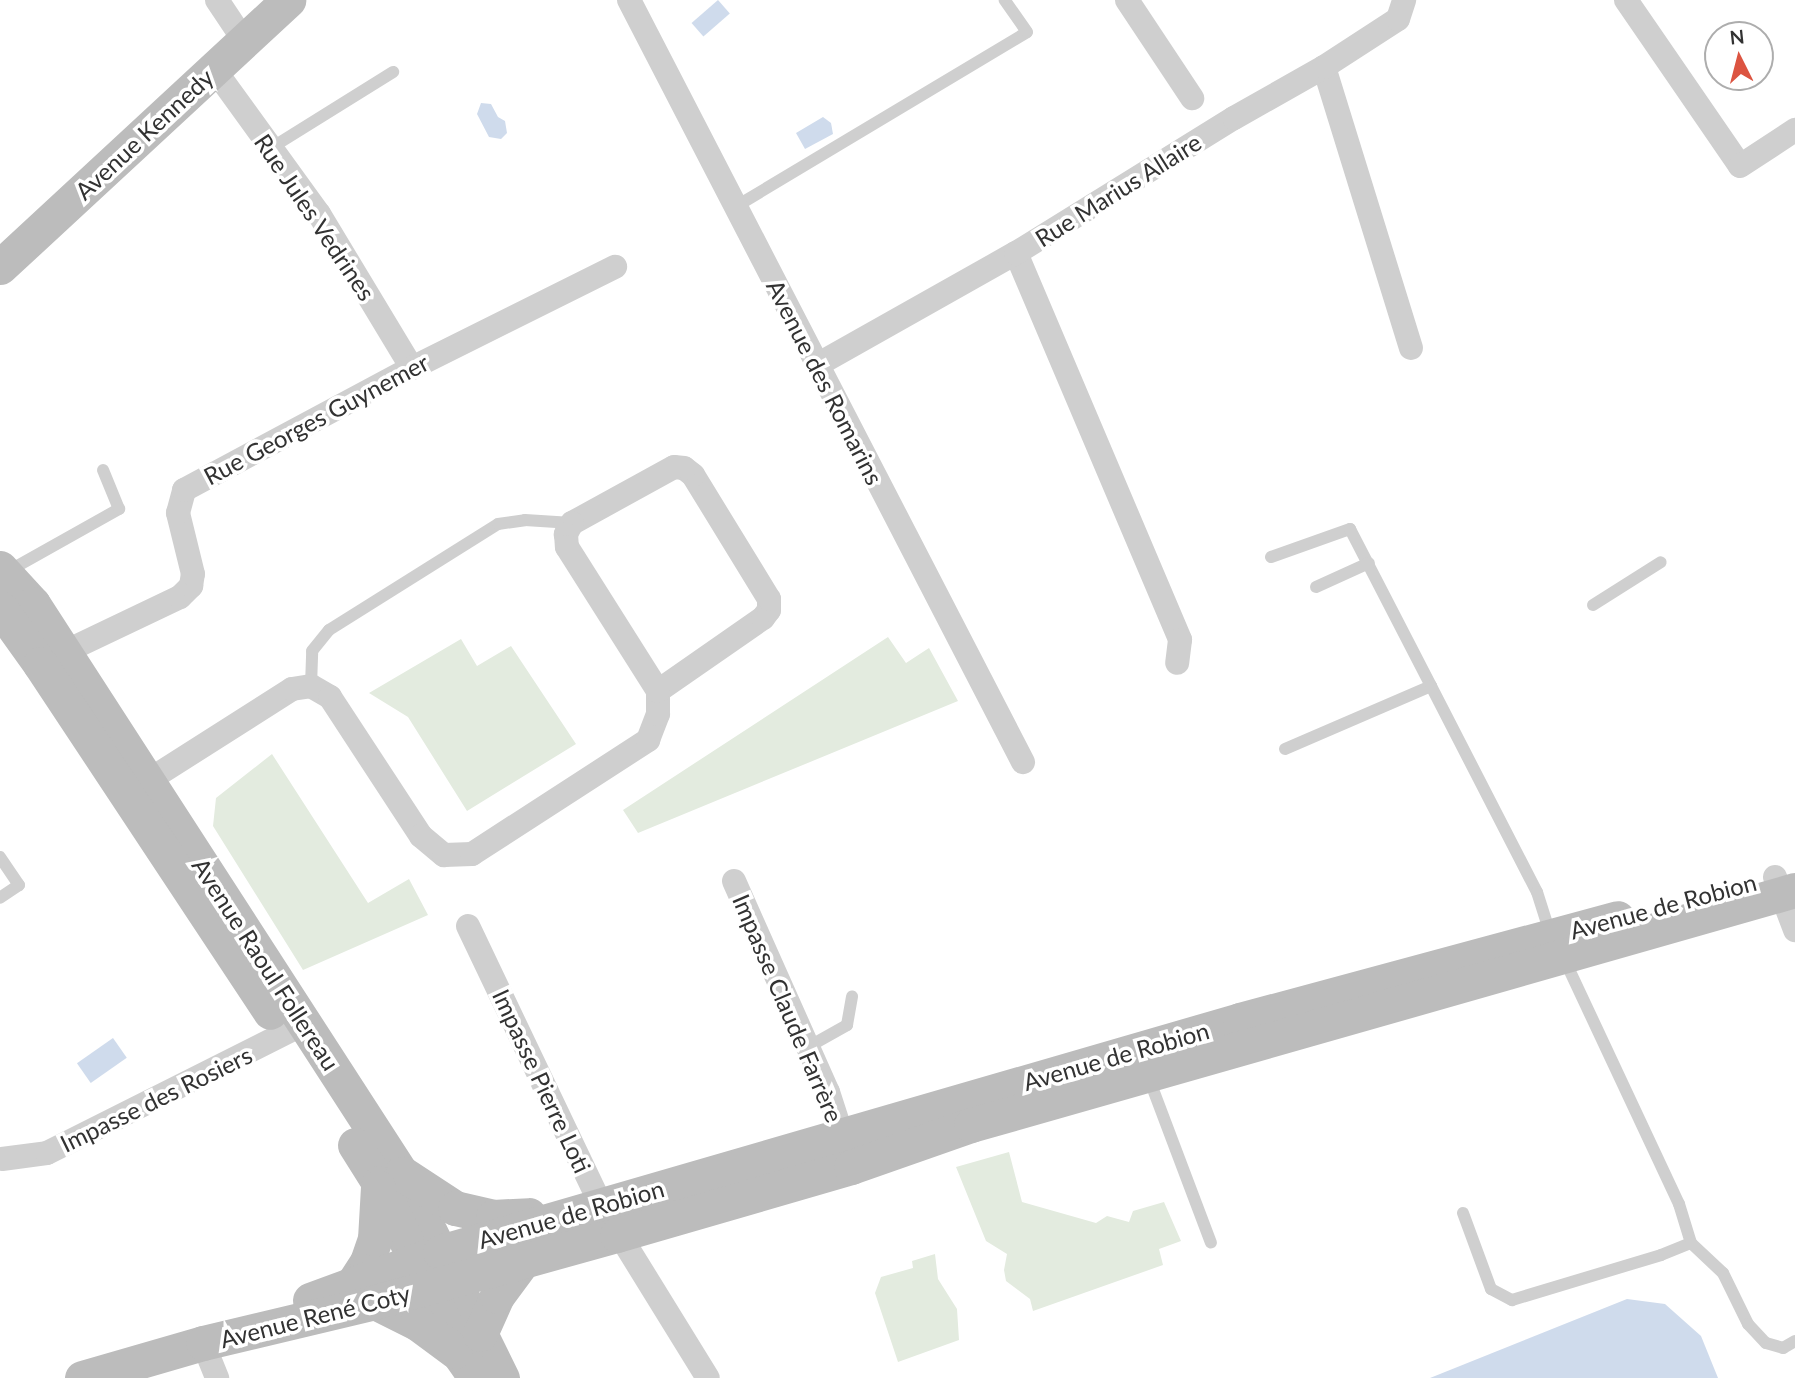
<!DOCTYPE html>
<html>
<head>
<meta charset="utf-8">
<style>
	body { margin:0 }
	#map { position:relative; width:1795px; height:1378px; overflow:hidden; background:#fff; font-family:Lato,sans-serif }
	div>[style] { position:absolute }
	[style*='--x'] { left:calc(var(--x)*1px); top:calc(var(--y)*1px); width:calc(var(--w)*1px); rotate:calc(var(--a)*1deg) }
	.green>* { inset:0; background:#e3ebdf }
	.water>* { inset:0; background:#cfdbec; transform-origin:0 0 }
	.lane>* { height:12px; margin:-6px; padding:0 6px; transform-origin:6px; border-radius:6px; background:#cfcfcf }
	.street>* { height:24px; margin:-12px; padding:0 12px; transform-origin:12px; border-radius:12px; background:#cfcfcf }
	.secondary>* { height:35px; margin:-17.5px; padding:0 17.5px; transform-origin:17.5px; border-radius:17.5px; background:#bcbcbc }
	span { translate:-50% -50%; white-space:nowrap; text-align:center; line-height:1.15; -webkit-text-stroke:7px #fff; paint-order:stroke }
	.street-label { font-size:24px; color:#323232 }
	.north { position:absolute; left:1704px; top:21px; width:70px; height:70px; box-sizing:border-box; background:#fff; border:2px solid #adadad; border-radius:50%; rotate:354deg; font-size:19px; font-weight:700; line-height:28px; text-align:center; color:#323232 }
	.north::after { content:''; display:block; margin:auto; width:24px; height:32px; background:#dc5441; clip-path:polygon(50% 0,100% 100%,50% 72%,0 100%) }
</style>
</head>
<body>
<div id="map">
	<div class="green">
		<i style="clip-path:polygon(888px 637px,906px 663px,929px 648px,958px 701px,638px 833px,623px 810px)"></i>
		<i style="clip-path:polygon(461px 639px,477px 666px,511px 646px,576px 744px,467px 811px,408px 717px,369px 693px)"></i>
		<i style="clip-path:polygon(272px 754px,368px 903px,409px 879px,428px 915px,303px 970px,213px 826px,216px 798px)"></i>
		<i style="clip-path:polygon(1009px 1152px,1022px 1202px,1096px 1223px,1107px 1216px,1129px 1222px,1133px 1211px,1164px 1202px,1181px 1241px,1159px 1249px,1163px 1265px,1033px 1311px,1030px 1299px,1006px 1281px,1004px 1270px,1007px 1254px,986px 1241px,956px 1167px)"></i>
		<i style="clip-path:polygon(935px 1254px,938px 1279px,957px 1309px,959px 1340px,898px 1362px,875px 1293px,881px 1277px,913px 1268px,912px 1261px)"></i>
	</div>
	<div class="water">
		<i style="left:718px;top:0;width:18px;height:35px;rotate:49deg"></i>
		<i style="clip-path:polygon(481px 103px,491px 104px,498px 117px,505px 121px,507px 133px,501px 139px,489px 137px,477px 114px)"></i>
		<i style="clip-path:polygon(823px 117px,831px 123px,833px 134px,805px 149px,796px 133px)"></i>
		<i style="left:113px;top:1038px;width:24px;height:44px;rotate:55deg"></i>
		<i style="clip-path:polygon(1627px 1299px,1665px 1304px,1701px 1336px,1718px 1378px,1430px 1378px)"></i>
	</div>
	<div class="lane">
		<i style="--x:271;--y:148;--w:144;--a:-31.9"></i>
		<i style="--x:735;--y:207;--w:340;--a:-30.9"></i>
		<i style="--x:1027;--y:32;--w:39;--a:-125"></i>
		<i style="--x:1271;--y:557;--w:84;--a:-19.5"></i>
		<i style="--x:1350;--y:529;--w:177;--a:62.7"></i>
		<i style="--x:12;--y:569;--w:123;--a:-29.3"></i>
		<i style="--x:119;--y:509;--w:42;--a:-112.3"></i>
		<i style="--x:1316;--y:587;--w:58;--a:-24.4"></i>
		<i style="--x:1593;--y:605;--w:80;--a:-32.3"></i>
		<i style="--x:311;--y:686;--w:35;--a:-88"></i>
		<i style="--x:312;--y:651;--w:27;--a:-51"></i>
		<i style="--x:329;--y:630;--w:199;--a:-32.1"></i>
		<i style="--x:498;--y:524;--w:27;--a:-8"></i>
		<i style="--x:525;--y:520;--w:47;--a:3.7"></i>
		<i style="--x:1285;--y:749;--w:159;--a:-23.3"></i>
		<i style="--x:1431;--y:686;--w:232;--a:62.8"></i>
		<i style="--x:1537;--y:892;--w:43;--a:72.4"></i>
		<i style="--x:0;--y:857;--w:34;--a:56"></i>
		<i style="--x:19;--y:885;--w:23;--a:146"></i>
		<i style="--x:808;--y:1047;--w:45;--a:-29.4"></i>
		<i style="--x:847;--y:1025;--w:29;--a:-80"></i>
		<i style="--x:1148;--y:1076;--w:178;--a:69.3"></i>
		<i style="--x:1463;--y:1213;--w:81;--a:69.8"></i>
		<i style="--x:1491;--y:1289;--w:24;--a:28"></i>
		<i style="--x:1512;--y:1300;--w:156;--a:-16.8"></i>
		<i style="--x:1661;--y:1255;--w:32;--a:-22"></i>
		<i style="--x:1691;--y:1243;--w:41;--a:-107.1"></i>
		<i style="--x:1679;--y:1204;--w:272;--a:-115.1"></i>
		<i style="--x:1691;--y:1243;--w:44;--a:43.2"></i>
		<i style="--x:1723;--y:1273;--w:57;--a:63.9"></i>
		<i style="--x:1748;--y:1324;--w:26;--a:47"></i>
		<i style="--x:1766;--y:1343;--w:18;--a:16"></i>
		<i style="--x:1783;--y:1348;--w:14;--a:-30"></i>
	</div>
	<div class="street">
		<i style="--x:217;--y:0;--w:50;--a:56.3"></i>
		<i style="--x:629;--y:0;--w:858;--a:62.66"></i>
		<i style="--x:1127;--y:0;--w:118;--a:56.4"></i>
		<i style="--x:1626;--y:0;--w:201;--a:55.5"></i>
		<i style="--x:1740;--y:166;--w:66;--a:-33.2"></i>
		<i style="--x:1324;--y:67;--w:294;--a:72.8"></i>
		<i style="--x:214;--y:69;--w:179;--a:54.1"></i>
		<i style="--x:319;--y:214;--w:180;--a:58.9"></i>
		<i style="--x:1016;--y:253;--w:420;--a:67"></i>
		<i style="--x:1180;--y:640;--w:23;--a:97"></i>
		<i style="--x:817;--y:365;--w:228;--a:-29.4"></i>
		<i style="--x:1016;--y:253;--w:256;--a:-31.8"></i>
		<i style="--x:1234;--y:118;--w:103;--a:-29.5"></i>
		<i style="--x:1324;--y:67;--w:88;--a:-33"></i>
		<i style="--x:1398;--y:19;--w:20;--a:-72"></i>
		<i style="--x:52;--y:658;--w:142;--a:-25.5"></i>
		<i style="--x:180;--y:597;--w:16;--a:-45"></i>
		<i style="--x:191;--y:586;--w:12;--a:-81"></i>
		<i style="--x:193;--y:574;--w:63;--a:-103.8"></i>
		<i style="--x:178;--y:513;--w:24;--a:-75"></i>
		<i style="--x:184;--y:490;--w:259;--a:-28.2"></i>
		<i style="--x:412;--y:368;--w:227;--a:-26.5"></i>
		<i style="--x:135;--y:789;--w:186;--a:-32.5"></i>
		<i style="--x:292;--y:689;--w:19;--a:-9"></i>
		<i style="--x:311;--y:686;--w:22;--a:30"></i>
		<i style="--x:330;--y:697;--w:166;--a:56.8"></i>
		<i style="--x:421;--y:836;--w:30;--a:40"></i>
		<i style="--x:444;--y:855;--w:28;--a:-2"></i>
		<i style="--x:472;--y:854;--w:210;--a:-32.9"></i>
		<i style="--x:648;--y:740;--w:28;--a:-69"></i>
		<i style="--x:658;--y:714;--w:23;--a:-90"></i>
		<i style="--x:658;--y:691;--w:128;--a:-34.8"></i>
		<i style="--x:763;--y:618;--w:10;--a:-53"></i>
		<i style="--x:769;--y:610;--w:11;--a:-90"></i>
		<i style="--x:769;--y:599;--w:145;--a:-121.5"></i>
		<i style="--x:693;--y:475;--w:11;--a:-142"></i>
		<i style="--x:684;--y:468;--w:10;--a:-174"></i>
		<i style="--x:674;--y:467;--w:116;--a:151.2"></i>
		<i style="--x:572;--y:523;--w:13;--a:119"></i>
		<i style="--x:566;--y:534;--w:13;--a:86"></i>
		<i style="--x:567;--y:547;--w:170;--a:57.7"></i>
		<i style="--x:1775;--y:877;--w:57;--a:69.3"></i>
		<i style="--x:734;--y:881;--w:231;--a:66"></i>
		<i style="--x:828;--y:1092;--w:62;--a:72.1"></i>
		<i style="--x:468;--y:926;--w:309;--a:64.5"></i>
		<i style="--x:601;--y:1205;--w:203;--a:58.3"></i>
		<i style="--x:2;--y:1159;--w:45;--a:-7.6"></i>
		<i style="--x:47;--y:1153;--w:289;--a:-26.7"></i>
		<i style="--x:203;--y:1343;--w:38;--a:68"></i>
	</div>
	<div class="secondary">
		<i style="--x:0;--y:267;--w:393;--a:-42.8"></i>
		<i style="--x:0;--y:568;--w:49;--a:47.5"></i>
		<i style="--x:33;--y:604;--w:678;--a:57.11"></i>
		<i style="--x:401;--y:1173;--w:229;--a:63.8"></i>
		<i style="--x:0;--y:608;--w:69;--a:54.5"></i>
		<i style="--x:40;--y:664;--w:417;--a:56.5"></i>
		<i style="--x:355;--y:1145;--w:45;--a:57.7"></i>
		<i style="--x:379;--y:1183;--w:189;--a:64.9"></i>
		<i style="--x:459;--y:1354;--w:29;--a:55"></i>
		<i style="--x:403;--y:1174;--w:62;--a:33.2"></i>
		<i style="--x:455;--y:1208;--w:39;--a:13"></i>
		<i style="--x:493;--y:1217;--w:36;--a:-3"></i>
		<i style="--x:354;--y:1282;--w:24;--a:-57"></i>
		<i style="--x:367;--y:1262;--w:24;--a:-71"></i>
		<i style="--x:375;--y:1239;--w:52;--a:-86.7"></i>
		<i style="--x:310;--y:1300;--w:139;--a:-20.3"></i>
		<i style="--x:440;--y:1252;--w:833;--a:-16.17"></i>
		<i style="--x:1240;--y:1020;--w:391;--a:-15.1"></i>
		<i style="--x:375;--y:1302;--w:47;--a:26.6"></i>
		<i style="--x:417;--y:1323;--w:47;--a:36.4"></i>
		<i style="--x:480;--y:1334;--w:42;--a:-65.9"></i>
		<i style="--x:497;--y:1296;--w:44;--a:-53.4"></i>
		<i style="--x:82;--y:1378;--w:126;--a:-16.1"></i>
		<i style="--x:203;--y:1343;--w:177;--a:-13.4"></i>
		<i style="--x:375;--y:1302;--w:251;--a:-15.5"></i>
		<i style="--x:617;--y:1235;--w:244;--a:-16.2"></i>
		<i style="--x:851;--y:1167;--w:127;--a:-19.3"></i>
		<i style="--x:971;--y:1125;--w:857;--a:-15.92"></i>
	</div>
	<div class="street-label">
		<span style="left:144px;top:134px;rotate:-43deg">Avenue Kennedy</span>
		<span style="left:1118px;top:190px;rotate:-32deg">Rue Marius Allaire</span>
		<span style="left:315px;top:217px;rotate:56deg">Rue Jules Vedrines</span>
		<span style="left:825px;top:382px;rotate:63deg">Avenue des Romarins</span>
		<span style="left:316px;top:419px;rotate:-28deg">Rue Georges Guynemer</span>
		<span style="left:1663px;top:906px;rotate:-15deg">Avenue de Robion</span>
		<span style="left:266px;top:964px;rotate:57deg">Avenue Raoul Follereau</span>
		<span style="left:788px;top:1008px;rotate:67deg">Impasse Claude Farrère</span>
		<span style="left:1116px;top:1056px;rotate:-16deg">Avenue de Robion</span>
		<span style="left:542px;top:1081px;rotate:65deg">Impasse Pierre Loti</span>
		<span style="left:156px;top:1099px;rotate:-26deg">Impasse des Rosiers</span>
		<span style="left:571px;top:1214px;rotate:-16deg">Avenue de Robion</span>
		<span style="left:315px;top:1316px;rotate:-14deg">Avenue René Coty</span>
	</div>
	<div class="north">N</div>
</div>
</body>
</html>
